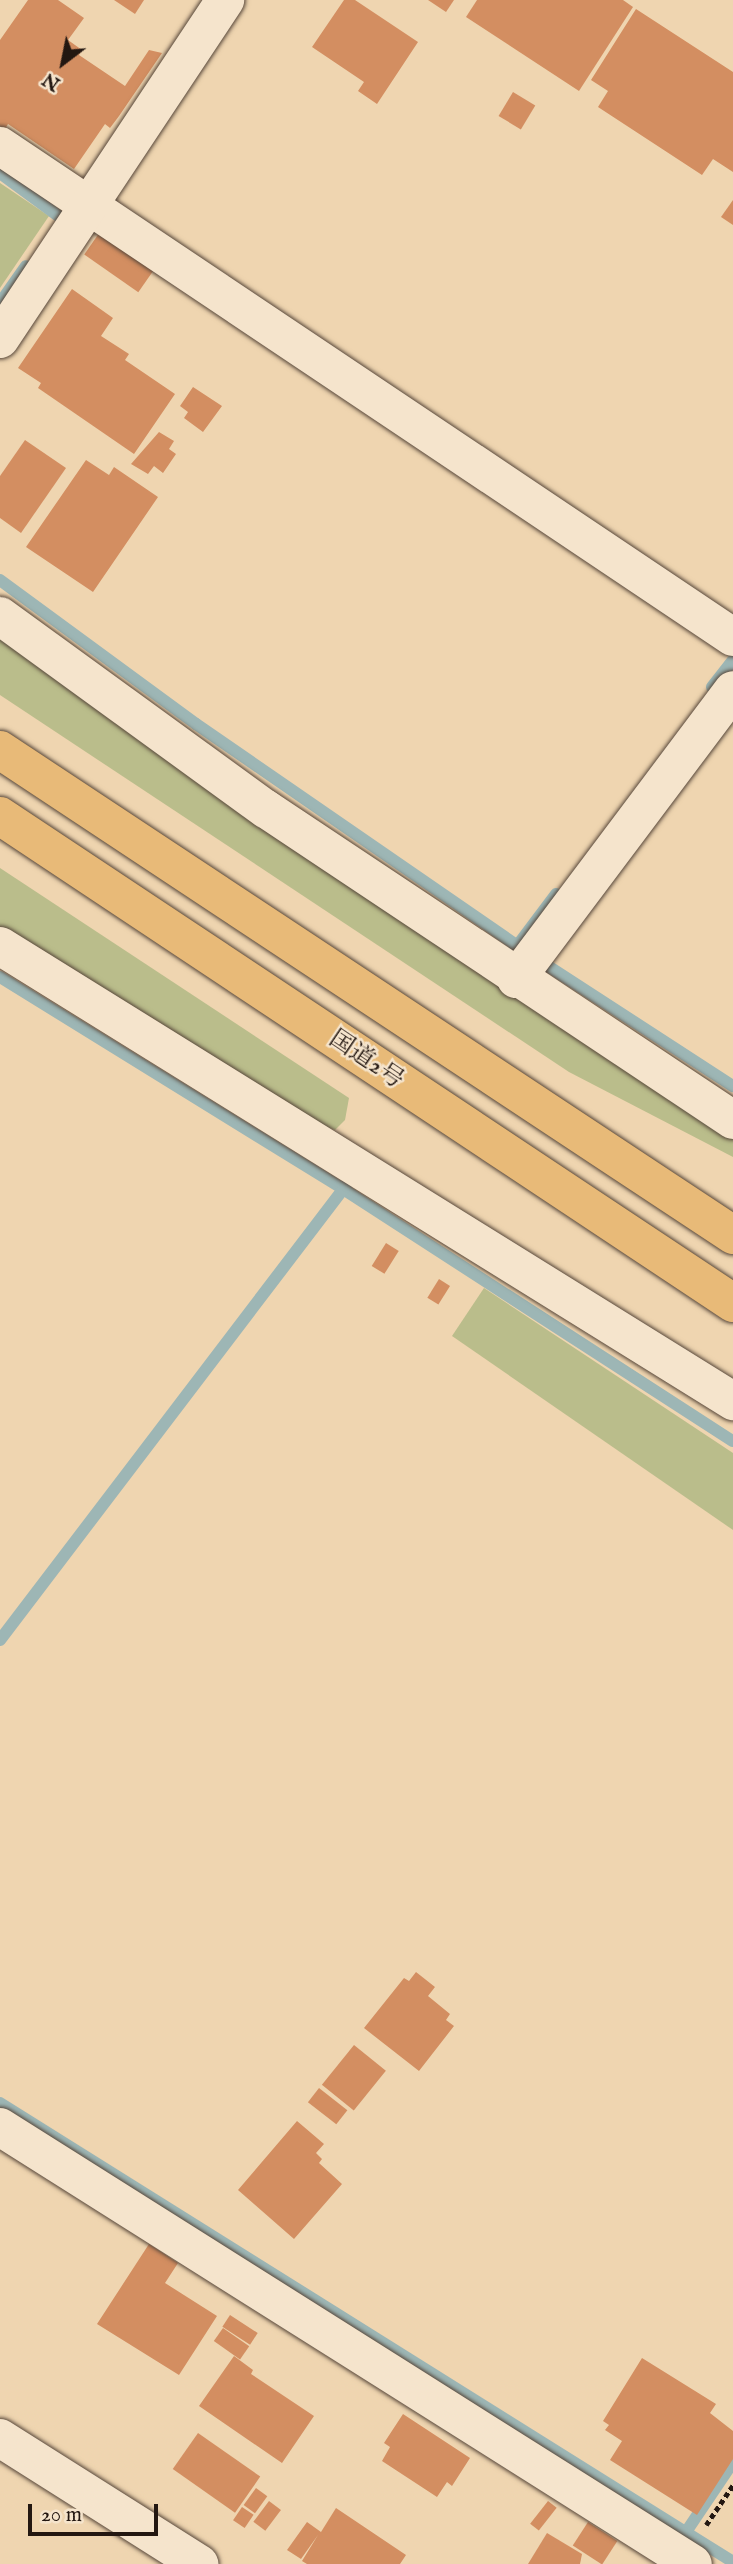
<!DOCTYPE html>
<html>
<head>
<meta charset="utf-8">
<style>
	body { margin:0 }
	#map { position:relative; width:733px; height:2564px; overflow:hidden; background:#efd5b0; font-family:"IM FELL English","Noto Serif JP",serif }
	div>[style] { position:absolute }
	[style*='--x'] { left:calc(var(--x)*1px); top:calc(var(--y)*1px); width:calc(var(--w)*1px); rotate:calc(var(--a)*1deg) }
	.green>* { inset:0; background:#babd8b }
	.stream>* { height:12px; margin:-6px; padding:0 6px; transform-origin:6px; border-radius:6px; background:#9db6b5 }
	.building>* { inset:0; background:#d38e61; transform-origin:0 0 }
	.path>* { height:4.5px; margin-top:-2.25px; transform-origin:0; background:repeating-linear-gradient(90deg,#231711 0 5px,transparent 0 8.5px) }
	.roads { filter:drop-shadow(0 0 2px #564639) drop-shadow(0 0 2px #564639) }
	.street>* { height:38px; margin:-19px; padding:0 19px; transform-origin:19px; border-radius:19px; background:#f5e4cc }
	.highway>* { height:38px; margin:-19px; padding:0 19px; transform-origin:19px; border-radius:19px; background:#e8ba78 }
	span { translate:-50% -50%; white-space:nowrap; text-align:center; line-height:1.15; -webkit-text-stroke:5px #f5e4cc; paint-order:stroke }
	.street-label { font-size:24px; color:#231711 }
	.north { position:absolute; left:28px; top:28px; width:70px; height:70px; -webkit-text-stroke:5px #f5e4cc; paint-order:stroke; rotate:212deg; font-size:19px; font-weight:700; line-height:28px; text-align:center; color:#231711 }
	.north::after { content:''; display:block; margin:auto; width:24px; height:32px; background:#231711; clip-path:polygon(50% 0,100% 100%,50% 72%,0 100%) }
	.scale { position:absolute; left:28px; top:2504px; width:130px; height:32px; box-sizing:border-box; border:4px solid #231711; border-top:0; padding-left:9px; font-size:21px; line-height:24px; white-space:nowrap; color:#231711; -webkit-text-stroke:5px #f5e4cc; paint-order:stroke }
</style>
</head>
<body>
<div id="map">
	<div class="green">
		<i style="clip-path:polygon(0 183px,49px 216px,0 288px)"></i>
		<i style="clip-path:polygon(0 638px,733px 1139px,733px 1157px,569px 1072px,0 695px)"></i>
		<i style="clip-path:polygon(0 868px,349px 1098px,345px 1120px,335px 1130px,322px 1125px,0 929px)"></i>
		<i style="clip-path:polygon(484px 1288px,733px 1453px,733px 1530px,452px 1336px)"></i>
	</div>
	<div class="stream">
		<i style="--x:0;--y:173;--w:74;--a:36.3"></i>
		<i style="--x:0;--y:303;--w:45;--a:-54.9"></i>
		<i style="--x:0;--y:580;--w:243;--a:36.3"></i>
		<i style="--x:196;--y:724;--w:400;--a:34.6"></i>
		<i style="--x:712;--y:687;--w:34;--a:-52"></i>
		<i style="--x:514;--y:950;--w:70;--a:-53.1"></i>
		<i style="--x:548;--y:966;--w:221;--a:33"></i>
		<i style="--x:0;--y:977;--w:403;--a:31.7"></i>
		<i style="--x:343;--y:1189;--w:464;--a:32.9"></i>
		<i style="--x:0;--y:1640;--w:573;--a:-52.73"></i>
		<i style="--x:0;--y:2103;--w:865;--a:32.05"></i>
		<i style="--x:686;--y:2532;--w:84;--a:-56.1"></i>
	</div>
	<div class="building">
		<i style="clip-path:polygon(28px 0,58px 0,84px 18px,68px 40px,82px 50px,79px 55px,125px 86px,149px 50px,162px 53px,119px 116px,110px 128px,105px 124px,74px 169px,8px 124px,5px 129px,0 126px,0 40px)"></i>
		<i style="clip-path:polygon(114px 0,144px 0,135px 14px)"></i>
		<i style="clip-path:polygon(344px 0,355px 0,418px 42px,377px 104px,358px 91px,364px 82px,312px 47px)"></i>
		<i style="clip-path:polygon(428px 0,454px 0,446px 12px)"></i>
		<i style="clip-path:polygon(477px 0,623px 0,633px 7px,579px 91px,466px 17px)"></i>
		<i style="clip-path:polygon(636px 9px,733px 72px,733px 172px,713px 159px,702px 175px,598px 107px,608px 91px,591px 80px)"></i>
		<i style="left:513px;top:92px;width:26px;height:28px;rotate:31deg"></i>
		<i style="clip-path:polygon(733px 200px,733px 225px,721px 217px)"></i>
		<i style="left:102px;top:229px;width:66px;height:31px;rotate:35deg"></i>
		<i style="clip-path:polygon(72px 289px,113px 318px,101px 336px,129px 354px,125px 360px,175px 394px,134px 454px,38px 388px,41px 383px,18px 368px)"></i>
		<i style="clip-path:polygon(193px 387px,222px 406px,203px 432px,184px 418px,188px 412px,180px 406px)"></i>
		<i style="clip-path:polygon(159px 432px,174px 441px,169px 449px,176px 454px,163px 473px,154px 466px,148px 474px,131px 464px)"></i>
		<i style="clip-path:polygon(25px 440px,66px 468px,21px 533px,0 518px,0 476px)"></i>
		<i style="clip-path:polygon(86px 460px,109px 475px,114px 467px,158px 497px,93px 592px,26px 547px)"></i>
		<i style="left:386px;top:1243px;width:15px;height:27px;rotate:32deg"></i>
		<i style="left:439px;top:1279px;width:13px;height:22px;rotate:32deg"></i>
		<i style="clip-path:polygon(416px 1972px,435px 1987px,428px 1996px,450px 2014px,446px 2020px,454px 2026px,419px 2071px,364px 2028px,404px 1978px,409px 1981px)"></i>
		<i style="left:354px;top:2045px;width:41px;height:51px;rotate:39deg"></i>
		<i style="left:319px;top:2088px;width:36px;height:18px;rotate:38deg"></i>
		<i style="clip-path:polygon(297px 2121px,324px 2144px,316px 2153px,322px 2159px,319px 2163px,342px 2184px,294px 2239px,238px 2190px)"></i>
		<i style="clip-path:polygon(149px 2244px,178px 2263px,165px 2283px,217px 2316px,179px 2375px,97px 2324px)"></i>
		<i style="left:230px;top:2315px;width:33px;height:14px;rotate:33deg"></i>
		<i style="left:223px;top:2328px;width:32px;height:16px;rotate:35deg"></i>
		<i style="clip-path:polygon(234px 2356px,253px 2370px,251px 2374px,314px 2416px,282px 2463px,199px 2406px)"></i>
		<i style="clip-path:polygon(642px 2358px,716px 2404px,710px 2413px,733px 2431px,733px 2459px,697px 2515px,610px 2460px,622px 2441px,605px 2430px,609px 2425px,603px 2421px)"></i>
		<i style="clip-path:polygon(403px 2414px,470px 2458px,452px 2486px,447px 2482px,437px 2497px,382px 2461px,390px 2447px,384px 2443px)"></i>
		<i style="left:198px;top:2433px;width:76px;height:44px;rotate:35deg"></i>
		<i style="left:256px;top:2488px;width:14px;height:21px;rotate:36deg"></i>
		<i style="left:269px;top:2501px;width:15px;height:26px;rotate:37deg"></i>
		<i style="left:548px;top:2501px;width:11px;height:29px;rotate:38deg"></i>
		<i style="left:242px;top:2507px;width:14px;height:16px;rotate:34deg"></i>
		<i style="clip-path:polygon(336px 2508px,406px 2555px,400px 2564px,307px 2564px,302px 2561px,318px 2535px,301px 2559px,287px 2550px,307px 2522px,321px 2532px)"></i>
		<i style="left:588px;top:2522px;width:35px;height:28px;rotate:33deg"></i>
		<i style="clip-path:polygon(547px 2533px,582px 2554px,580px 2564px,528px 2564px)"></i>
	</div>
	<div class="path">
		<i style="--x:706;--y:2525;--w:48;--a:-56"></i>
	</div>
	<div class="roads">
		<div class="street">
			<i style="--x:0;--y:146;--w:882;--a:33.82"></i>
			<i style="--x:0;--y:339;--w:407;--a:-56.4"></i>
			<i style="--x:0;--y:616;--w:329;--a:36"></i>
			<i style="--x:266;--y:809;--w:561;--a:33.66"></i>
			<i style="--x:0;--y:946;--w:863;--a:31.83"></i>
			<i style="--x:516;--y:979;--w:361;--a:-53.1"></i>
			<i style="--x:0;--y:2127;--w:819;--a:32.24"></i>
			<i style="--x:0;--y:2438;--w:236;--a:32.3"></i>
		</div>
		<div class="highway">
			<i style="--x:0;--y:750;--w:879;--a:33.49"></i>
			<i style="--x:0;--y:816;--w:880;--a:33.6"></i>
		</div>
	</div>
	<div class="street-label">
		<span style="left:366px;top:1060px;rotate:34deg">国道2号</span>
	</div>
	<div class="north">N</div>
	<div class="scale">20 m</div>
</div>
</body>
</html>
